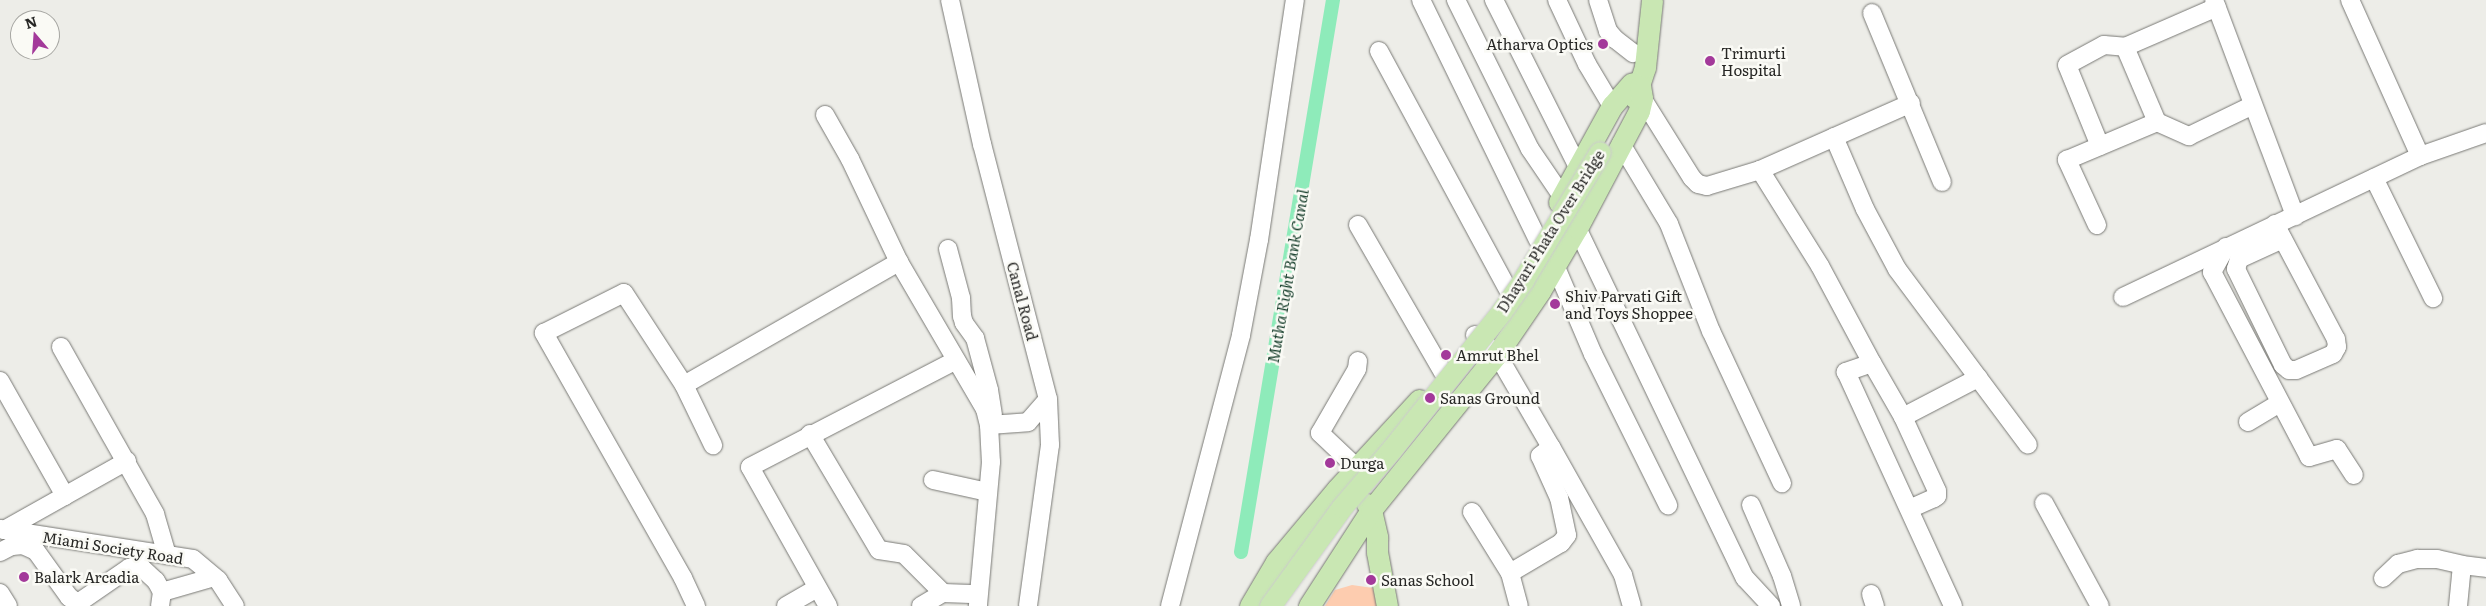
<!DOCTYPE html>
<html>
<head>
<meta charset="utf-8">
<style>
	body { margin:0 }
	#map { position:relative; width:2486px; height:606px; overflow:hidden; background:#edede8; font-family:Literata,serif }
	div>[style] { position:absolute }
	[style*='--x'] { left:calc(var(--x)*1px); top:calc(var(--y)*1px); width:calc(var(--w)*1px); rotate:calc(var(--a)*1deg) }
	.green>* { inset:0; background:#fdccaf }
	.canal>* { height:14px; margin:-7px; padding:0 7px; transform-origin:7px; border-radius:7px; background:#8eebba }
	.roads { filter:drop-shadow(0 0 1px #797975) drop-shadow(0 0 1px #797975) }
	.minor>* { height:18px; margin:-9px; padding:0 9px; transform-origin:9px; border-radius:9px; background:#fff }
	.major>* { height:21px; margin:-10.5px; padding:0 10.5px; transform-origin:10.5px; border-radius:10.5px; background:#c9e7b3 }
	.bridges { filter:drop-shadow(0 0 1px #cbcbcb) drop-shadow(0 0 1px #cbcbcb) }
	.major-bridge>* { height:21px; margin:-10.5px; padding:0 10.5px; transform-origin:10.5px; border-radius:10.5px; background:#c9e7b3 }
	.dots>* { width:14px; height:14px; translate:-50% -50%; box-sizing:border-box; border:2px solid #fafaf5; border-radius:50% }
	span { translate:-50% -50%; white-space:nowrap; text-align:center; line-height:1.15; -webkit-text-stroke:5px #fafaf5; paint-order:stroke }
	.poi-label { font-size:15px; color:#272725 }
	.right { translate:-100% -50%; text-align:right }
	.left { translate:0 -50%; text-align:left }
	.street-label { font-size:15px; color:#272725 }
	.water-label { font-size:16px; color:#163e2b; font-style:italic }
	.north { position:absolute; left:10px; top:10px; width:50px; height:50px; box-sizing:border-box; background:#fafaf5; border:1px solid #a6a6a2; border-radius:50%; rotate:342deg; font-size:14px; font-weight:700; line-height:20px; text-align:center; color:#272725 }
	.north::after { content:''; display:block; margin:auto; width:18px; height:22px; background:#a3399a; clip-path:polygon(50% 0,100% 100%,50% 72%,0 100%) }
</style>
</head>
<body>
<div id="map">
	<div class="green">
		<i style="clip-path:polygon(1352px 585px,1373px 588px,1377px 606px,1325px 606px,1335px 590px)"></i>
	</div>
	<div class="canal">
		<i style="--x:1241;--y:552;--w:560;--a:-80.54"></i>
	</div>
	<div class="roads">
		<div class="minor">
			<i style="--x:950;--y:0;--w:148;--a:77.5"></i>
			<i style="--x:982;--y:144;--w:263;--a:75.5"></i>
			<i style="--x:1048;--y:399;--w:46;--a:87.5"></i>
			<i style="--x:1050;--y:445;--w:162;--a:97.8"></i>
			<i style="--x:1421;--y:0;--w:267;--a:64"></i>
			<i style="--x:1456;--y:0;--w:166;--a:63.6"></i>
			<i style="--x:1530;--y:149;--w:57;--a:55.8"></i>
			<i style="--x:1494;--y:0;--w:187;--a:63.3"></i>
			<i style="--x:1557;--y:0;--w:71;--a:64.9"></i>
			<i style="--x:1587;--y:64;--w:49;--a:59.2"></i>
			<i style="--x:1598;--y:0;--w:33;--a:72"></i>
			<i style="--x:1608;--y:31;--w:11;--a:49"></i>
			<i style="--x:1615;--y:39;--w:23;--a:38"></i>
			<i style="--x:2214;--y:0;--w:231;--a:69.4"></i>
			<i style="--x:2350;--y:0;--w:171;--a:65.8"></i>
			<i style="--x:1872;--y:13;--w:183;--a:67.5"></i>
			<i style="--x:2125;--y:47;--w:82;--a:66.9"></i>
			<i style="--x:1379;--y:51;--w:272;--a:61.6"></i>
			<i style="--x:1642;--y:98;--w:94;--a:58"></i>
			<i style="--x:1692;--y:178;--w:8;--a:45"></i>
			<i style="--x:1698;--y:184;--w:9;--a:13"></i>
			<i style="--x:1707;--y:186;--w:55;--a:-16.8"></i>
			<i style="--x:1760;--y:170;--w:165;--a:-23.9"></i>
			<i style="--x:825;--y:115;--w:51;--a:60.4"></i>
			<i style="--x:850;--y:159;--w:114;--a:64.6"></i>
			<i style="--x:899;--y:262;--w:170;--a:59.7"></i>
			<i style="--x:985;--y:409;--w:16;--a:76"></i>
			<i style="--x:989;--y:425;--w:37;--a:87"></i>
			<i style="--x:991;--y:462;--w:145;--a:95.2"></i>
			<i style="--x:1834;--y:137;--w:78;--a:66.7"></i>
			<i style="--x:1865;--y:209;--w:68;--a:61.9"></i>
			<i style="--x:1897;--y:269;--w:219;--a:53.3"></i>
			<i style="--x:1621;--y:144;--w:93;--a:59"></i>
			<i style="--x:1669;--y:224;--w:115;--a:68.6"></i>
			<i style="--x:1711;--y:331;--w:168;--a:65"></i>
			<i style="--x:2100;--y:146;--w:87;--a:-112.2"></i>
			<i style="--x:2067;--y:65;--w:42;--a:-28.4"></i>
			<i style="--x:2104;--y:45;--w:21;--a:5"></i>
			<i style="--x:2125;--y:47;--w:100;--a:-23.5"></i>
			<i style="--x:1760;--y:170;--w:113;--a:58"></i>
			<i style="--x:1820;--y:266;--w:110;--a:61.8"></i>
			<i style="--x:1872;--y:363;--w:28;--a:161"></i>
			<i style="--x:1846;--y:372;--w:257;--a:65.4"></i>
			<i style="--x:2374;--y:178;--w:134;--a:63.8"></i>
			<i style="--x:2275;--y:224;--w:130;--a:62.1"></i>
			<i style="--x:2336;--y:339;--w:8;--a:83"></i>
			<i style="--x:2337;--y:347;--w:8;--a:120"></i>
			<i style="--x:2333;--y:354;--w:40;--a:156.6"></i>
			<i style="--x:2296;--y:370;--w:7;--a:180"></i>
			<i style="--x:2289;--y:370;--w:8;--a:-140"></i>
			<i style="--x:2283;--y:365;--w:107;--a:-116.1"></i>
			<i style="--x:2236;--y:269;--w:10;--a:-73"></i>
			<i style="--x:2239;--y:259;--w:48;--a:-24.4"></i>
			<i style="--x:1358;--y:225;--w:170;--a:60"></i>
			<i style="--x:2097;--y:225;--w:72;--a:-114.8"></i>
			<i style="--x:2067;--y:160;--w:98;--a:-22.9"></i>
			<i style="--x:2157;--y:122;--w:35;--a:24"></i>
			<i style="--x:2189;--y:136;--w:71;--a:-25.8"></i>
			<i style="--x:1577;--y:228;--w:388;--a:64.4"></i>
			<i style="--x:1745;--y:578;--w:38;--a:47"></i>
			<i style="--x:2226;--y:247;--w:29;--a:119"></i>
			<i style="--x:2212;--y:272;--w:209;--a:62.3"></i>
			<i style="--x:2309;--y:457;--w:29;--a:-16"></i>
			<i style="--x:2337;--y:449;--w:31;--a:57"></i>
			<i style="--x:948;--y:249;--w:51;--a:75.1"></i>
			<i style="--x:961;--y:298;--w:18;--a:87"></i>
			<i style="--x:962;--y:316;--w:7;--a:74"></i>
			<i style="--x:964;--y:323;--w:19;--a:54"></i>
			<i style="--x:975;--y:338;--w:54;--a:74.9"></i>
			<i style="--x:989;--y:390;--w:25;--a:81"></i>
			<i style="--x:1555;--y:265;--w:97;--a:66.9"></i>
			<i style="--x:1593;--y:354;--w:169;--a:63.6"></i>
			<i style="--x:2123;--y:297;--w:329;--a:-25.4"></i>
			<i style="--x:2420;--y:156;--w:70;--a:-19.2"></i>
			<i style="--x:1475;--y:335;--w:29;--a:41"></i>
			<i style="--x:1497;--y:354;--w:108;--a:59.9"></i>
			<i style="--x:1551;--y:447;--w:147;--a:60.6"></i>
			<i style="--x:1623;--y:575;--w:32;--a:74"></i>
			<i style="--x:61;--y:347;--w:192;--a:60.6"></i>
			<i style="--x:155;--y:514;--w:43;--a:73.7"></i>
			<i style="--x:1872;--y:363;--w:62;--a:60.1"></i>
			<i style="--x:1903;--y:417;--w:81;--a:65.3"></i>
			<i style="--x:1937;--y:491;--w:5;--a:90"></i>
			<i style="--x:1937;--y:496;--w:4;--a:146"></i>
			<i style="--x:1934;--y:498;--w:27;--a:156"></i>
			<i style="--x:0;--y:381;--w:132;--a:60.5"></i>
			<i style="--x:684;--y:385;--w:67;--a:64.2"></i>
			<i style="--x:1903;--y:417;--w:85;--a:-27.5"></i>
			<i style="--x:2248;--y:422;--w:37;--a:-31"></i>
			<i style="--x:989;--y:425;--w:39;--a:-4"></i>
			<i style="--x:1028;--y:422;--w:30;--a:-49"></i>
			<i style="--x:810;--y:434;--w:135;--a:59.3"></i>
			<i style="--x:879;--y:550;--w:25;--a:9"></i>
			<i style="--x:904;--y:554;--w:55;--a:45"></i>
			<i style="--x:1357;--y:468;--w:51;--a:-136.6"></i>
			<i style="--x:1320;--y:433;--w:74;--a:-60"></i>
			<i style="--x:1357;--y:369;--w:8;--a:-83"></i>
			<i style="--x:933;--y:480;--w:56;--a:12.3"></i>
			<i style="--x:2044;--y:503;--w:117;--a:61.5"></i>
			<i style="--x:1751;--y:505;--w:77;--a:66.4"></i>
			<i style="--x:1782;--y:576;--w:31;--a:73"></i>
			<i style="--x:1472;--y:512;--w:72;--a:58.1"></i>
			<i style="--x:1510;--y:573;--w:34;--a:75"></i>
			<i style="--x:0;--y:529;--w:195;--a:8.8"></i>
			<i style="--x:193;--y:559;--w:33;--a:40"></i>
			<i style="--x:218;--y:580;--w:31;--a:57"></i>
			<i style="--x:4;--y:530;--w:141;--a:-29.3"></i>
			<i style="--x:0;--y:552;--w:13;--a:-27"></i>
			<i style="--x:12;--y:546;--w:11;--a:-5"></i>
			<i style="--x:23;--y:545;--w:14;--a:25"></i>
			<i style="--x:36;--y:551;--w:57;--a:54.3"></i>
			<i style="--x:69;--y:597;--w:7;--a:34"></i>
			<i style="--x:75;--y:601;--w:6;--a:0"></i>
			<i style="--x:81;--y:601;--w:58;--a:-34.5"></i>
			<i style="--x:129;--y:568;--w:7;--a:-16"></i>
			<i style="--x:136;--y:566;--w:6;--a:18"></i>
			<i style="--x:142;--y:568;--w:19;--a:43"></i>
			<i style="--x:156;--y:581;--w:13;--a:61"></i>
			<i style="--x:162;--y:592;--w:14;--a:98"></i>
			<i style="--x:1510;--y:573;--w:59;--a:-30.5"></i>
			<i style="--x:1561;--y:543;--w:10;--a:-53"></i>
			<i style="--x:1567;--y:535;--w:38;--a:-102"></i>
			<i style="--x:1559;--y:498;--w:46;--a:-114.3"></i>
			<i style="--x:1540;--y:456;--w:14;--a:-39"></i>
			<i style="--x:2383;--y:578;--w:21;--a:-43"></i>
			<i style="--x:2398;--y:564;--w:20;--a:-15"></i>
			<i style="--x:2417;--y:559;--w:20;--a:0"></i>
			<i style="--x:2437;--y:559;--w:26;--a:13"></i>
			<i style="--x:162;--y:592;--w:54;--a:-16.1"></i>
			<i style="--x:0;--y:593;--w:15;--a:58"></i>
			<i style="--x:1871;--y:594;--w:13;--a:72"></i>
			<i style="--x:696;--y:606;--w:31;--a:-115"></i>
			<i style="--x:683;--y:578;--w:282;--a:-119.6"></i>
			<i style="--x:544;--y:333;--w:89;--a:-26.6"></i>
			<i style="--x:624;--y:293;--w:110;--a:56.9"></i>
			<i style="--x:684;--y:385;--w:248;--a:-29.8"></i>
			<i style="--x:786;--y:606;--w:36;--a:-30"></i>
			<i style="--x:828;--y:606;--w:159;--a:-119.3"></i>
			<i style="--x:750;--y:467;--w:232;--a:-27.4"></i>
			<i style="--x:921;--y:606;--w:26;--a:-31"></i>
			<i style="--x:943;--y:593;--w:35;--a:2"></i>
			<i style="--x:1170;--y:606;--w:280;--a:-75.3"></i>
			<i style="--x:1241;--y:335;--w:97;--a:-79.3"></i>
			<i style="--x:1259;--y:240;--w:243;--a:-81.5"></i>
			<i style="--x:2458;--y:606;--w:41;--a:-84.4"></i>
			<i style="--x:2462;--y:565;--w:24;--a:7"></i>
		</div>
		<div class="major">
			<i style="--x:1635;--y:98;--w:33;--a:-72"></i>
			<i style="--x:1645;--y:67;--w:67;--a:-84"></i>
			<i style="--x:1559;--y:202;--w:110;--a:-61.1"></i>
			<i style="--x:1612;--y:106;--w:30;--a:-49"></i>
			<i style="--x:1367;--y:504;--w:7;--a:56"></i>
			<i style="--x:1371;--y:510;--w:28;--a:77"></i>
			<i style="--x:1377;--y:537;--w:15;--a:90"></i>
			<i style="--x:1377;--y:552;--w:55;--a:79.5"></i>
			<i style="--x:1250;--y:606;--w:51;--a:-59.4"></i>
			<i style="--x:1276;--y:562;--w:95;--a:-50.1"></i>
			<i style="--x:1337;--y:489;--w:121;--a:-47.3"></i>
			<i style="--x:1309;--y:606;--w:114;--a:-57.1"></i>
			<i style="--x:1371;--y:510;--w:201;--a:-51.1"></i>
			<i style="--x:1497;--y:354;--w:76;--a:-55.7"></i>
			<i style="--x:1540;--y:291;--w:73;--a:-59.6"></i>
			<i style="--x:1577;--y:228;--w:132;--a:-62.1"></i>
			<i style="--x:1639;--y:111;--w:13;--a:-77"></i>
			<i style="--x:1642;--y:98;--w:12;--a:-99"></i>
		</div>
	</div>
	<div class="bridges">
		<div class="major-bridge">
			<i style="--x:1270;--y:606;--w:122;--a:-54"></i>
			<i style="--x:1342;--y:507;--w:75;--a:-49.3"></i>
			<i style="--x:1391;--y:450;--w:176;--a:-51.4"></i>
			<i style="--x:1501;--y:312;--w:39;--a:-55"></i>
			<i style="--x:1523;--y:280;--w:149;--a:-59"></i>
		</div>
	</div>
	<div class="dots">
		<i style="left:1603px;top:44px;background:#a3399a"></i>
		<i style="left:1710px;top:61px;background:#a3399a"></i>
		<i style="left:1555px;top:304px;background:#a3399a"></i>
		<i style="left:1446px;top:355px;background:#a3399a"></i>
		<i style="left:1430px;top:398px;background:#a3399a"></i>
		<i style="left:1330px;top:463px;background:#a3399a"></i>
		<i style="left:24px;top:577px;background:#a3399a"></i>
		<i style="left:1371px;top:580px;background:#a3399a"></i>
	</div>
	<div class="poi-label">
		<span class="right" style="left:1593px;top:44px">Atharva Optics</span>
		<span class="left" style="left:1721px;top:61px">Trimurti<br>Hospital</span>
		<span class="left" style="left:1565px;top:304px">Shiv Parvati Gift<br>and Toys Shoppee</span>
		<span class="left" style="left:1456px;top:355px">Amrut Bhel</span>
		<span class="left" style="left:1440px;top:398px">Sanas Ground</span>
		<span class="left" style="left:1340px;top:463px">Durga</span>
		<span class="left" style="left:34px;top:577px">Balark Arcadia</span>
		<span class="left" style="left:1381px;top:580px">Sanas School</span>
	</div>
	<div class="street-label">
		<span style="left:1550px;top:231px;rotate:-58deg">Dhayari Phata Over Bridge</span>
		<span style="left:1023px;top:301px;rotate:75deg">Canal Road</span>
		<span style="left:113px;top:547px;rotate:9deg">Miami Society Road</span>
	</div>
	<div class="water-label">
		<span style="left:1287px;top:276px;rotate:-80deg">Mutha Right Bank Canal</span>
	</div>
	<div class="north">N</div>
</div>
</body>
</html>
